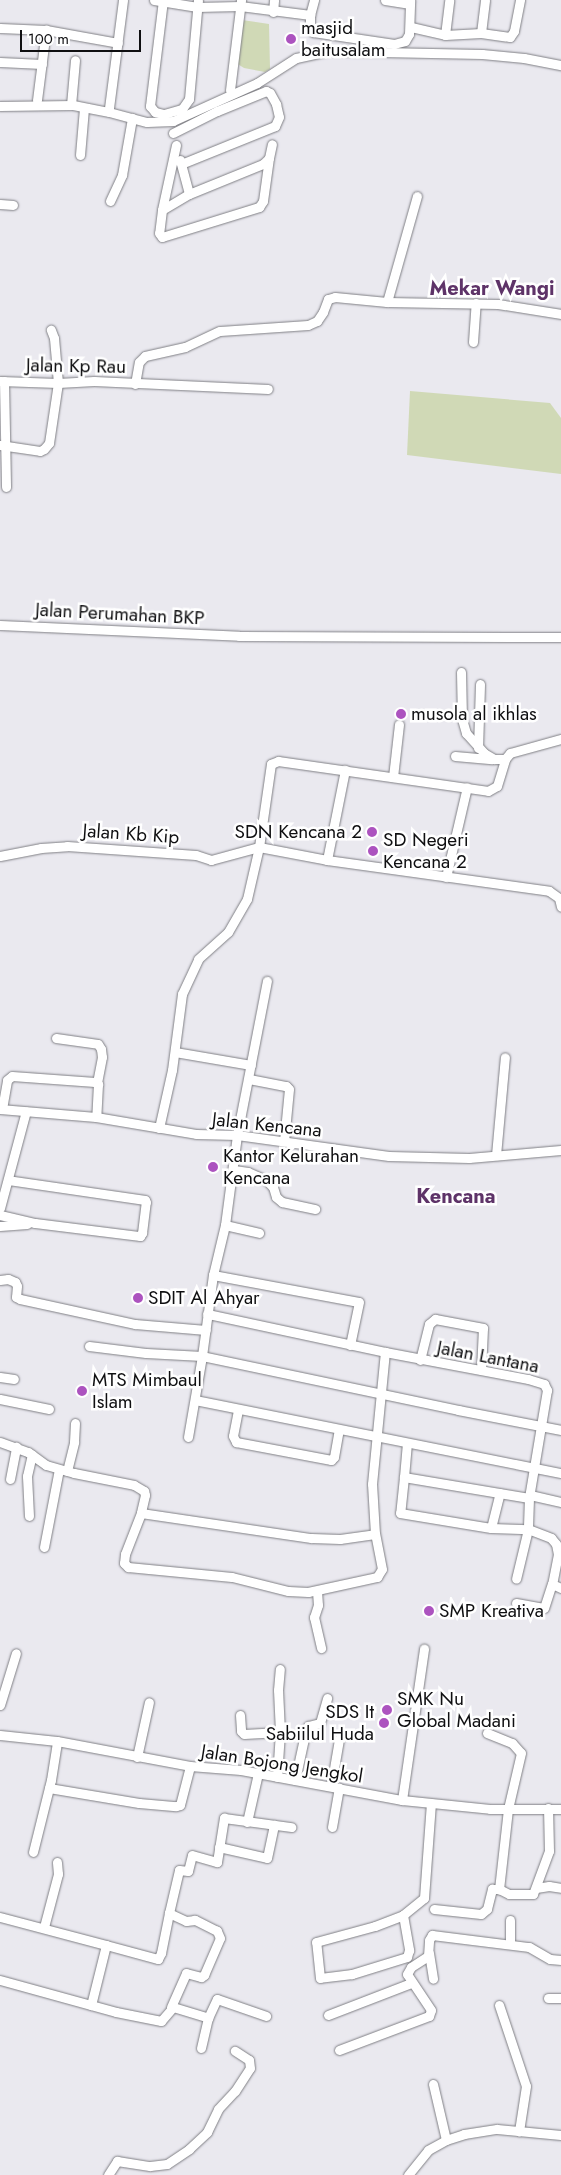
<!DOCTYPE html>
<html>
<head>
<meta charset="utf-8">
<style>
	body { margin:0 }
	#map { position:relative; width:561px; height:2175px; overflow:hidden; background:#eae9ef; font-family:Jost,sans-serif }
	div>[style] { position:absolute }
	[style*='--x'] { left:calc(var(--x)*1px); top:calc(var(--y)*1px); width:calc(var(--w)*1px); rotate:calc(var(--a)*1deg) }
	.green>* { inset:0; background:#d0d9b6 }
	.roads { filter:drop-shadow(0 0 1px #7f7f84) drop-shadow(0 0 1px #7f7f84) }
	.minor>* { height:9px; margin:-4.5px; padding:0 4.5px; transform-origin:4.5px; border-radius:4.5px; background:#fff }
	.dots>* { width:14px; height:14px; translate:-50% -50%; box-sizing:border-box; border:2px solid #fff; border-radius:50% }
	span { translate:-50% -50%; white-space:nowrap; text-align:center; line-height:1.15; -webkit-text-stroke:5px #fff; paint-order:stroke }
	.poi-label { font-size:19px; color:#0f0f11 }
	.left { translate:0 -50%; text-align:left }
	.right { translate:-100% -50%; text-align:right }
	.street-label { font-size:19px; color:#0f0f11 }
	.neighbourhood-label { font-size:20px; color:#5e3368; font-weight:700 }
	.scale { position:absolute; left:20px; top:30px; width:121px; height:22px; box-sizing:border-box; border:2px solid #0f0f11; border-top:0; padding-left:6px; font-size:15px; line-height:18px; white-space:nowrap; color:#0f0f11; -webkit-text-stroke:4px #fff; paint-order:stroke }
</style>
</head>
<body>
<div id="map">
	<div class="green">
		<i style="clip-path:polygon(242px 20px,269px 24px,270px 69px,265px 72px,244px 68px,236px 63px)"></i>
		<i style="clip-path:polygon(410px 391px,550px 403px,561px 418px,561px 474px,407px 455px)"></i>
	</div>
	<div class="roads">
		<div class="minor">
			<i style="--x:154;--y:0;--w:44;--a:9.2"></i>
			<i style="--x:197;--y:7;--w:43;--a:-1.3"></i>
			<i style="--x:240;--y:6;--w:71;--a:7.3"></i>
			<i style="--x:310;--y:15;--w:15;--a:90"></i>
			<i style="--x:310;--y:30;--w:4;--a:34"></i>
			<i style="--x:313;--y:32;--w:82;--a:8.4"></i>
			<i style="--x:394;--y:44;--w:11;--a:-15"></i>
			<i style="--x:405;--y:41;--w:8;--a:-60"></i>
			<i style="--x:409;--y:34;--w:34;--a:-88"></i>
			<i style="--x:163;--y:0;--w:107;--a:97"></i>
			<i style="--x:150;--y:106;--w:8;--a:50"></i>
			<i style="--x:155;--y:112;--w:9;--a:13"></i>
			<i style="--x:164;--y:114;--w:19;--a:-16"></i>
			<i style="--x:182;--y:109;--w:12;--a:-55"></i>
			<i style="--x:189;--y:99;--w:99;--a:-84.8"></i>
			<i style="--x:385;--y:0;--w:24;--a:9"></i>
			<i style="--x:273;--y:12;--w:12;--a:-85"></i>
			<i style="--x:310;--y:15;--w:16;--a:-75"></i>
			<i style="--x:411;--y:27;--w:35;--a:13"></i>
			<i style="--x:445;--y:35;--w:36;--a:-3"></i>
			<i style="--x:481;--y:33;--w:29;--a:8"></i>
			<i style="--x:510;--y:37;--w:7;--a:-56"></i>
			<i style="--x:514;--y:31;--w:32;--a:-79"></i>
			<i style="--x:0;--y:28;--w:46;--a:2.5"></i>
			<i style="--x:46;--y:30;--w:73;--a:10.2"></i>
			<i style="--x:481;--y:33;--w:33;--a:-83"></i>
			<i style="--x:445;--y:35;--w:35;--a:-83"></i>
			<i style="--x:0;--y:62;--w:42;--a:2.7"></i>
			<i style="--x:230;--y:90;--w:91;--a:-83"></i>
			<i style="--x:37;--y:100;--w:71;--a:-82.7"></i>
			<i style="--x:71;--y:105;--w:45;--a:-84.9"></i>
			<i style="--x:0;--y:106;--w:73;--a:-0.8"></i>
			<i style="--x:73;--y:105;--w:37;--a:11"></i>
			<i style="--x:109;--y:112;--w:39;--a:15"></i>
			<i style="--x:147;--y:122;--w:26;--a:-2"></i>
			<i style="--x:173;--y:121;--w:92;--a:-24.3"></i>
			<i style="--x:257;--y:83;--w:46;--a:-32.7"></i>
			<i style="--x:296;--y:58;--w:35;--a:-12"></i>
			<i style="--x:330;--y:51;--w:152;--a:1.1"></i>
			<i style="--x:482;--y:54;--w:42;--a:5.4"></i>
			<i style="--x:524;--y:58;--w:38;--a:11"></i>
			<i style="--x:109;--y:108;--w:109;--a:-82.6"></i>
			<i style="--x:173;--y:133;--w:49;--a:-26.6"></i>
			<i style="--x:217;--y:111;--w:53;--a:-22.2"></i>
			<i style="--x:266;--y:91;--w:4;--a:27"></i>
			<i style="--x:270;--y:93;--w:13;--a:61"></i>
			<i style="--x:276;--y:104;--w:13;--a:77"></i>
			<i style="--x:279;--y:117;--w:10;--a:114"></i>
			<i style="--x:275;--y:126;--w:101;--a:158"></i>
			<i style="--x:176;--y:145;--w:66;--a:102.2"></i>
			<i style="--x:162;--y:210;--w:23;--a:97"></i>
			<i style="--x:159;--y:233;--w:5;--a:53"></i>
			<i style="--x:162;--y:237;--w:102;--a:-17.2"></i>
			<i style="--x:259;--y:207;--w:7;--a:-56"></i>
			<i style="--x:263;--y:201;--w:43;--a:-82.1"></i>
			<i style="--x:80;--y:155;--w:47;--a:-85.1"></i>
			<i style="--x:180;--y:160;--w:35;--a:75"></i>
			<i style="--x:110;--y:201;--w:29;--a:-65"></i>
			<i style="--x:122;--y:175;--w:58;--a:-80"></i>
			<i style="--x:0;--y:204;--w:13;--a:4"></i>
			<i style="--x:162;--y:210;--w:31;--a:-31"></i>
			<i style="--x:189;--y:194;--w:80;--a:-22.1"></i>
			<i style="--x:263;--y:164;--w:8;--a:-45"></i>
			<i style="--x:269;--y:158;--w:14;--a:-78"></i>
			<i style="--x:387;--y:302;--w:110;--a:-74.2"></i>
			<i style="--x:473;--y:342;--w:39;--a:-86"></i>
			<i style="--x:0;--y:381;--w:58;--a:2"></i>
			<i style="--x:58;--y:383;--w:36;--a:-3"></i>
			<i style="--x:94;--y:381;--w:174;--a:2.6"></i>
			<i style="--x:4;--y:381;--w:106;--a:88.9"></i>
			<i style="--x:135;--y:384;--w:22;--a:-80"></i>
			<i style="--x:139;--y:362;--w:8;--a:-45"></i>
			<i style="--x:145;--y:356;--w:41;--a:-12.7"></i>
			<i style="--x:185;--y:347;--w:38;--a:-25"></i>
			<i style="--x:220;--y:331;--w:88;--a:-3.9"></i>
			<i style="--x:308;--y:325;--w:10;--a:-24"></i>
			<i style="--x:317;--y:321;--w:11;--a:-56"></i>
			<i style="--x:323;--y:312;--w:14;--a:-69"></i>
			<i style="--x:328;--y:299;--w:7;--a:-16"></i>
			<i style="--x:335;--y:297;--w:52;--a:5.5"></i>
			<i style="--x:387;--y:302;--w:111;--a:1"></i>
			<i style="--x:498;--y:304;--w:64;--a:9"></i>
			<i style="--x:0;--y:445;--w:40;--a:8.5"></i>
			<i style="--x:40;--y:451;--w:4;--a:-27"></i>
			<i style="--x:44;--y:449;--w:8;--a:-50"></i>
			<i style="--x:49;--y:443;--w:61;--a:-81.5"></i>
			<i style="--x:58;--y:383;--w:45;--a:-95.1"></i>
			<i style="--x:54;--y:338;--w:9;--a:-111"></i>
			<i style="--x:0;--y:625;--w:239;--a:2.6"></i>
			<i style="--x:239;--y:636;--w:322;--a:0.2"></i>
			<i style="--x:461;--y:672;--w:47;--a:88.8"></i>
			<i style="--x:462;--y:719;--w:15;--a:74"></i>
			<i style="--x:466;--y:733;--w:27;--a:48"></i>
			<i style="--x:484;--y:753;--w:12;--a:31"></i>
			<i style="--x:494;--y:759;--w:11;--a:0"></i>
			<i style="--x:478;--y:748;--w:64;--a:-88.2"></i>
			<i style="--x:455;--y:756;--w:37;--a:5"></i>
			<i style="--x:393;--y:777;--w:53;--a:-83.5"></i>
			<i style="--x:0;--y:856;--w:42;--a:-11"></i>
			<i style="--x:41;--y:848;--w:26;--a:-4"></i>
			<i style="--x:67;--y:846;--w:129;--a:4"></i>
			<i style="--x:196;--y:855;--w:16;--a:18"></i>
			<i style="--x:211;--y:860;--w:50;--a:-15.2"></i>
			<i style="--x:259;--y:847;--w:69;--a:10.8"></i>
			<i style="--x:327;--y:860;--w:224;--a:7.9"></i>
			<i style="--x:549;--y:891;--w:12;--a:35"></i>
			<i style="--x:559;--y:898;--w:9;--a:77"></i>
			<i style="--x:327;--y:860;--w:92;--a:-78.7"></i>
			<i style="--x:446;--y:877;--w:92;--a:-76.9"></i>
			<i style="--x:56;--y:1038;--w:42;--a:8.1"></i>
			<i style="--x:98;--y:1044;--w:6;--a:59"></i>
			<i style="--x:101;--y:1049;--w:8;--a:83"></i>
			<i style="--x:102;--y:1057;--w:26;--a:101"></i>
			<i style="--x:175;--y:1052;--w:77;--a:9.7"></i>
			<i style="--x:249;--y:1079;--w:38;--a:11"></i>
			<i style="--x:286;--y:1086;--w:4;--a:45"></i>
			<i style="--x:289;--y:1089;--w:52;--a:95.5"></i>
			<i style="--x:0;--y:1109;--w:96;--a:4.8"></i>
			<i style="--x:96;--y:1117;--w:101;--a:9.6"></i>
			<i style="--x:196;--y:1134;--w:41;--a:1.4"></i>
			<i style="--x:237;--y:1135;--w:153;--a:7.9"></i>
			<i style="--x:389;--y:1156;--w:80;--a:1.4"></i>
			<i style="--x:469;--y:1158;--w:92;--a:-5"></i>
			<i style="--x:2;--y:1109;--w:29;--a:-80"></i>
			<i style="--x:7;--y:1080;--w:6;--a:-39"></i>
			<i style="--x:12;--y:1076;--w:83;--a:4.1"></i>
			<i style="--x:95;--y:1082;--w:4;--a:34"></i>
			<i style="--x:98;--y:1084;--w:33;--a:93"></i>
			<i style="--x:159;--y:1128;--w:59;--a:-77.4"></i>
			<i style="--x:172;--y:1070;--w:77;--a:-82.5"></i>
			<i style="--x:182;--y:994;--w:38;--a:-65"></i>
			<i style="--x:198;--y:959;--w:40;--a:-42"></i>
			<i style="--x:228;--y:932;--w:38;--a:-60"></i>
			<i style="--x:247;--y:899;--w:53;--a:-77"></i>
			<i style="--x:259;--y:847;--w:84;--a:-81.8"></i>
			<i style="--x:271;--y:764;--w:8;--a:-23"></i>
			<i style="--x:278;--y:761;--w:212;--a:8.1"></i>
			<i style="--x:488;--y:791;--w:10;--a:-29"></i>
			<i style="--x:497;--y:786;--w:28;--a:-73"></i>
			<i style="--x:505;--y:759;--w:8;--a:-50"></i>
			<i style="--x:510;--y:753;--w:53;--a:-15.4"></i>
			<i style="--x:496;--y:1155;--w:98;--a:-84.8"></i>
			<i style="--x:234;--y:1170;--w:14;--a:8"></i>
			<i style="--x:248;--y:1172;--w:20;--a:24"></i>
			<i style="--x:266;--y:1180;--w:10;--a:45"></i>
			<i style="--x:273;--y:1187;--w:10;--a:73"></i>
			<i style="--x:276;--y:1197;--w:8;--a:40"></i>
			<i style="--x:282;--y:1202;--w:34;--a:12"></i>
			<i style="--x:0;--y:1208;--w:100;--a:-75"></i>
			<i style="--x:0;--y:1215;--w:36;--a:13"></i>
			<i style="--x:35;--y:1223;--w:106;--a:7.1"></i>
			<i style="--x:140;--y:1236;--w:4;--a:-56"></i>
			<i style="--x:142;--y:1233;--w:31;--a:-83"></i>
			<i style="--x:146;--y:1202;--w:2;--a:-117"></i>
			<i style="--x:145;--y:1200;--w:138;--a:-171.7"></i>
			<i style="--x:225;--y:1225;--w:35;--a:13"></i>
			<i style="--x:0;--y:1226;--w:27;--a:-4"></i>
			<i style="--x:213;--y:1275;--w:148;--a:10.5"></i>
			<i style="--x:359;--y:1302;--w:44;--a:101.8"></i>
			<i style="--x:0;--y:1280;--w:8;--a:-7"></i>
			<i style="--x:8;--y:1279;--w:8;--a:23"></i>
			<i style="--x:15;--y:1282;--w:4;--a:63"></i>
			<i style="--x:17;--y:1286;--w:11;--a:95"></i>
			<i style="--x:16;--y:1297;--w:4;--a:27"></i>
			<i style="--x:20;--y:1299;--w:118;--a:12.3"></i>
			<i style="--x:135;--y:1324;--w:71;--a:4.8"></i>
			<i style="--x:89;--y:1346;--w:57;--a:7"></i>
			<i style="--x:146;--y:1353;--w:56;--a:3.1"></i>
			<i style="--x:202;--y:1356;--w:262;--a:11.9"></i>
			<i style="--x:458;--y:1410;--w:105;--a:11"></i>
			<i style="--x:385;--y:1352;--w:146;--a:10.7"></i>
			<i style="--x:528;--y:1379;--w:17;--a:17"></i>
			<i style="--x:544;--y:1384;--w:7;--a:63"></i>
			<i style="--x:547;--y:1390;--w:109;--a:99.5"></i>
			<i style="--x:529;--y:1498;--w:31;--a:92"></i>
			<i style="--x:528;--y:1529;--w:51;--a:103.5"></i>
			<i style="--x:420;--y:1360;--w:37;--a:-76"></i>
			<i style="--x:429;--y:1324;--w:8;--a:-40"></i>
			<i style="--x:435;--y:1319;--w:49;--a:10.6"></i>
			<i style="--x:483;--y:1328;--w:42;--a:92.7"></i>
			<i style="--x:0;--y:1377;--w:14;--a:8"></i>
			<i style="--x:0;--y:1399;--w:50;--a:11.5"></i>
			<i style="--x:195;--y:1400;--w:373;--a:11.3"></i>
			<i style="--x:238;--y:1410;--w:26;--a:101"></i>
			<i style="--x:233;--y:1436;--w:7;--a:63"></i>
			<i style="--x:236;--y:1442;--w:97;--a:10.7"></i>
			<i style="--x:331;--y:1460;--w:4;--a:-45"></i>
			<i style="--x:334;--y:1457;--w:28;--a:-80"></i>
			<i style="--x:188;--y:1437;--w:82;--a:-80.2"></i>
			<i style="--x:202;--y:1356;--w:82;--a:-82.3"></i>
			<i style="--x:213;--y:1275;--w:51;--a:-76.5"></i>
			<i style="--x:225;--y:1225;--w:91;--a:-82.4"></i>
			<i style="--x:237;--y:1135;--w:157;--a:-79"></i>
			<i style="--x:0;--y:1442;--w:30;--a:20"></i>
			<i style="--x:28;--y:1452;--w:22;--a:36"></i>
			<i style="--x:46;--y:1465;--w:29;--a:16"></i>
			<i style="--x:74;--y:1473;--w:61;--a:11.3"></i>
			<i style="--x:134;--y:1485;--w:12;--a:31"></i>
			<i style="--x:144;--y:1491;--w:4;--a:76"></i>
			<i style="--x:145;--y:1495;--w:18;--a:103"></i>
			<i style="--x:141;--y:1513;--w:44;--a:111.3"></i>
			<i style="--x:125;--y:1554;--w:9;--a:96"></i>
			<i style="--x:124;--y:1563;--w:6;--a:45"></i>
			<i style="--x:128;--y:1567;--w:104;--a:5.5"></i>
			<i style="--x:232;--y:1577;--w:58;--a:14"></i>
			<i style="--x:288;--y:1591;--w:20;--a:3"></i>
			<i style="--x:308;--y:1592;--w:71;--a:-12.3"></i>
			<i style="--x:377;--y:1577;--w:9;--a:-58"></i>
			<i style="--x:382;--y:1569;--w:36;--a:-101"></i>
			<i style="--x:375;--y:1534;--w:50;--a:-93.4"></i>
			<i style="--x:372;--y:1484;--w:133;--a:-84.4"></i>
			<i style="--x:385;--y:1352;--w:182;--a:-167.9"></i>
			<i style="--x:67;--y:1471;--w:30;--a:-76"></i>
			<i style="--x:74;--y:1442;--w:19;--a:-87"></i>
			<i style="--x:404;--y:1477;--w:34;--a:-85"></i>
			<i style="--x:10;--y:1479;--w:33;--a:-79"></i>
			<i style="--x:530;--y:1495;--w:32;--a:13"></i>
			<i style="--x:529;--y:1498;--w:127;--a:-170.5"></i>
			<i style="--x:404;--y:1477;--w:36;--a:96"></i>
			<i style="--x:400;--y:1513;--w:92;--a:9.4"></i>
			<i style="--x:491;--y:1528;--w:37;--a:2"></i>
			<i style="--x:528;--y:1529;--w:25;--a:21"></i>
			<i style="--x:551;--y:1538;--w:8;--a:50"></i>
			<i style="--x:556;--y:1544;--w:10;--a:79"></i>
			<i style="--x:558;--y:1554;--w:31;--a:101"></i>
			<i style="--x:552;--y:1584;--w:10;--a:24"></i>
			<i style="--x:141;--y:1513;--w:172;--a:8.4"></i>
			<i style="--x:311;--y:1538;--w:29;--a:2"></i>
			<i style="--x:340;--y:1539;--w:35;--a:-8"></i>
			<i style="--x:29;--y:1516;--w:40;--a:-92.9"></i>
			<i style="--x:27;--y:1476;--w:22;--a:-77"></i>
			<i style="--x:491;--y:1528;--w:36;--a:-76"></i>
			<i style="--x:44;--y:1547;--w:79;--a:-79.1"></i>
			<i style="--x:317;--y:1591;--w:14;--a:86"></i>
			<i style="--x:318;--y:1605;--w:13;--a:108"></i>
			<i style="--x:314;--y:1617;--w:32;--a:77"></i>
			<i style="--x:516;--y:1603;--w:28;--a:10"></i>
			<i style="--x:544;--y:1608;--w:25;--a:-72"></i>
			<i style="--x:0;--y:1705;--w:54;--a:-72.9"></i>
			<i style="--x:240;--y:1715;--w:16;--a:86"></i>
			<i style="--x:241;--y:1731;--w:4;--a:45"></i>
			<i style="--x:244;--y:1734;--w:36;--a:-3"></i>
			<i style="--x:487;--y:1733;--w:27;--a:22"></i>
			<i style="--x:512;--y:1743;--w:13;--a:48"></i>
			<i style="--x:521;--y:1753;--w:57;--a:103.1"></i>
			<i style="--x:508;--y:1809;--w:81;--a:96.4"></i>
			<i style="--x:0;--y:1735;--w:57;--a:6"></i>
			<i style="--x:57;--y:1741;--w:135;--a:10.6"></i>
			<i style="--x:190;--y:1766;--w:51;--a:4.5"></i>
			<i style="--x:241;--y:1770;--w:164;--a:10.6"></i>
			<i style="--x:402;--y:1800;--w:88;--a:5.8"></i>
			<i style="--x:490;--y:1809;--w:71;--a:0"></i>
			<i style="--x:137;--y:1757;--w:56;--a:-77.7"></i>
			<i style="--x:277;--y:1777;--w:45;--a:-86.2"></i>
			<i style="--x:280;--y:1732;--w:42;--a:-92.7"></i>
			<i style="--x:278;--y:1690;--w:21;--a:-85"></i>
			<i style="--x:295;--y:1780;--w:52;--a:-77.8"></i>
			<i style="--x:306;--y:1729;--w:4;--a:-56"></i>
			<i style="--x:308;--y:1726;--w:12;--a:-14"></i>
			<i style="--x:320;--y:1723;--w:26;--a:-74"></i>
			<i style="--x:331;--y:1786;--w:48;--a:-80.3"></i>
			<i style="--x:49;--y:1788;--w:91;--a:9.5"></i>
			<i style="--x:139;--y:1803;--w:37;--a:5"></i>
			<i style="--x:176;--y:1806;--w:4;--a:-14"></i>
			<i style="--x:180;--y:1805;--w:40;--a:-75.6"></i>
			<i style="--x:402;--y:1800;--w:153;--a:-81.7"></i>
			<i style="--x:247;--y:1822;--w:50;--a:-77.3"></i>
			<i style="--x:332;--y:1827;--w:40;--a:-80"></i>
			<i style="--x:219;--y:1847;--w:49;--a:12.9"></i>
			<i style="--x:267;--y:1858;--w:34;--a:-78"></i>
			<i style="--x:33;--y:1852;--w:74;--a:-76"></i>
			<i style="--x:51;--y:1780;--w:39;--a:-81"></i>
			<i style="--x:536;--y:1888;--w:13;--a:-9"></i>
			<i style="--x:549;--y:1886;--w:12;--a:9"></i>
			<i style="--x:434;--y:1909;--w:47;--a:6.1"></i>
			<i style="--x:481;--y:1914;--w:8;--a:-40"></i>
			<i style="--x:487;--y:1909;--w:21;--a:-76"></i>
			<i style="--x:492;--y:1889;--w:7;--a:0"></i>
			<i style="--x:499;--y:1889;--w:11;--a:27"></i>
			<i style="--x:509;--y:1894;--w:24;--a:0"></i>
			<i style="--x:533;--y:1894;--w:46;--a:-69.6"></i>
			<i style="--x:549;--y:1851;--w:43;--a:-91.3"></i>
			<i style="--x:403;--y:1915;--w:36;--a:80"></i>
			<i style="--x:409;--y:1950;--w:7;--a:106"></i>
			<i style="--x:407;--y:1957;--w:58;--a:162.8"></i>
			<i style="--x:352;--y:1974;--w:32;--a:173"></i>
			<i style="--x:320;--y:1978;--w:36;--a:-96"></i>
			<i style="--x:316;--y:1942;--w:61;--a:-15.2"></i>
			<i style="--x:375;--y:1926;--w:30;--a:-21"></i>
			<i style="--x:403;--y:1915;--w:27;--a:-39"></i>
			<i style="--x:424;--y:1898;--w:95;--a:-85.8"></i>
			<i style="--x:0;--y:1917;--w:110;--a:14.8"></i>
			<i style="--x:106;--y:1945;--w:62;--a:104"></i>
			<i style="--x:510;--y:1920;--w:24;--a:90"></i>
			<i style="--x:44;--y:1927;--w:55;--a:-75.2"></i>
			<i style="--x:58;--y:1874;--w:12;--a:-95"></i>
			<i style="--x:106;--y:1945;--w:54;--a:15.1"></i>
			<i style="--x:158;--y:1959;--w:7;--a:-63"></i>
			<i style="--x:161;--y:1953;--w:41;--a:-78.7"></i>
			<i style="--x:429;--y:1953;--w:26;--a:81"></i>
			<i style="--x:0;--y:1980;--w:120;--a:15.4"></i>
			<i style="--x:116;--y:2012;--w:46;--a:11.3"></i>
			<i style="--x:161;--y:2021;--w:18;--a:-49"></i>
			<i style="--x:173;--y:2007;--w:37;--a:17"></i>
			<i style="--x:208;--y:2018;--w:21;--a:-65"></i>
			<i style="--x:217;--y:1999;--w:52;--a:19.1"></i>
			<i style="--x:548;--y:1998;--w:13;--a:0"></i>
			<i style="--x:499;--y:2005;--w:85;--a:71.6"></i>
			<i style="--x:526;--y:2086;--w:46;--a:98.8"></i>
			<i style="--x:171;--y:2007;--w:37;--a:-66"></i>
			<i style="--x:186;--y:1973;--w:16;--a:15"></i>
			<i style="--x:201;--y:1977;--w:4;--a:-34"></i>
			<i style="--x:204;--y:1975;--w:40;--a:-66.6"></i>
			<i style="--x:220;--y:1938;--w:8;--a:-113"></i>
			<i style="--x:217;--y:1931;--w:25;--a:-153"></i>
			<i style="--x:195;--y:1920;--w:9;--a:174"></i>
			<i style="--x:186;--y:1921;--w:19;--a:-155"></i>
			<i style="--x:169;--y:1913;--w:44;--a:-76.9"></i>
			<i style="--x:179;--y:1870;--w:9;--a:6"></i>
			<i style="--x:188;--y:1871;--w:16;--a:-76"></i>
			<i style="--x:192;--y:1855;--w:26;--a:16"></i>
			<i style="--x:217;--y:1862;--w:45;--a:-81"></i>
			<i style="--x:224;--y:1818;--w:68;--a:7.7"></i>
			<i style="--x:328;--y:2015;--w:89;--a:-21.1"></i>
			<i style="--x:201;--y:2048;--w:31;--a:-77"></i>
			<i style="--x:339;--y:2050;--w:96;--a:-20.7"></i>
			<i style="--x:429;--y:2016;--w:6;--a:-72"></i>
			<i style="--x:431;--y:2010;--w:43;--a:-123.7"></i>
			<i style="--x:407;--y:1974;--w:8;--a:-60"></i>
			<i style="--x:411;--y:1967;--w:20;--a:-33"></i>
			<i style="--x:428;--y:1956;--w:16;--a:-86"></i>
			<i style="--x:429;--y:1940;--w:6;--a:-59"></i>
			<i style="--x:432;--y:1935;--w:98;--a:7.1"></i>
			<i style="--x:529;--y:1947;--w:24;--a:30"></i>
			<i style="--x:550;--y:1959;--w:11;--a:5"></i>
			<i style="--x:433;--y:2084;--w:57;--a:76.9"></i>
			<i style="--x:108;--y:2175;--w:17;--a:-57"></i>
			<i style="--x:117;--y:2161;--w:33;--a:9"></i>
			<i style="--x:150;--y:2166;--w:17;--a:-7"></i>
			<i style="--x:167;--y:2164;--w:27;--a:-34"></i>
			<i style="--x:189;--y:2149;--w:25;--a:-43"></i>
			<i style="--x:207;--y:2132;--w:25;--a:-64"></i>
			<i style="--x:218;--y:2109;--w:25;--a:-47"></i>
			<i style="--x:235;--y:2091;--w:27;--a:-57"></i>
			<i style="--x:250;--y:2068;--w:8;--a:-97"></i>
			<i style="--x:249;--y:2060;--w:17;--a:-147"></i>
			<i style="--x:408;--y:2175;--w:32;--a:-51"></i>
			<i style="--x:428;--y:2150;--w:21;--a:-29"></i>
			<i style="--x:446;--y:2140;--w:19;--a:-18"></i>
			<i style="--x:464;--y:2134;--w:33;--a:-9"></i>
			<i style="--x:497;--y:2129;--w:64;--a:5.4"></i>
		</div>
	</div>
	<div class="dots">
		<i style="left:291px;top:39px;background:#ac53bf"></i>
		<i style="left:401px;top:714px;background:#ac53bf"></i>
		<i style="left:372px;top:832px;background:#ac53bf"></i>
		<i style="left:373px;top:851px;background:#ac53bf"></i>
		<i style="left:213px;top:1167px;background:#ac53bf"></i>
		<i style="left:138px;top:1298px;background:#ac53bf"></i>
		<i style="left:82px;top:1391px;background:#ac53bf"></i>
		<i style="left:429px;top:1611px;background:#ac53bf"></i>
		<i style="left:387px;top:1710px;background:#ac53bf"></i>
		<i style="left:384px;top:1723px;background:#ac53bf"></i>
	</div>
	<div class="poi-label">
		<span class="left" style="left:301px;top:39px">masjid<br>baitusalam</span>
		<span class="left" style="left:411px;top:714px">musola al ikhlas</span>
		<span class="right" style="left:362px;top:832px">SDN Kencana 2</span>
		<span class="left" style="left:383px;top:851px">SD Negeri<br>Kencana 2</span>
		<span class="left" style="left:223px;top:1167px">Kantor Kelurahan<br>Kencana</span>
		<span class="left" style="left:148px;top:1298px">SDIT Al Ahyar</span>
		<span class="left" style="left:92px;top:1391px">MTS Mimbaul<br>Islam</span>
		<span class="left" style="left:439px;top:1611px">SMP Kreativa</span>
		<span class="left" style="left:397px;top:1710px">SMK Nu<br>Global Madani</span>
		<span class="right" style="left:374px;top:1723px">SDS It<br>Sabiilul Huda</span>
	</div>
	<div class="street-label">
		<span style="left:76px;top:366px;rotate:1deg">Jalan Kp Rau</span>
		<span style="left:120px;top:614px;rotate:3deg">Jalan Perumahan BKP</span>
		<span style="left:131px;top:834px;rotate:4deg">Jalan Kb Kip</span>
		<span style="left:267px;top:1125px;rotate:6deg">Jalan Kencana</span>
		<span style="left:488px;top:1357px;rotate:11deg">Jalan Lantana</span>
		<span style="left:282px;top:1764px;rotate:9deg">Jalan Bojong Jengkol</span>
	</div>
	<div class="neighbourhood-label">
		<span style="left:492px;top:288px">Mekar Wangi</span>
		<span style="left:456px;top:1196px">Kencana</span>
	</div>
	<div class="scale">100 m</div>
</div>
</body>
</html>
